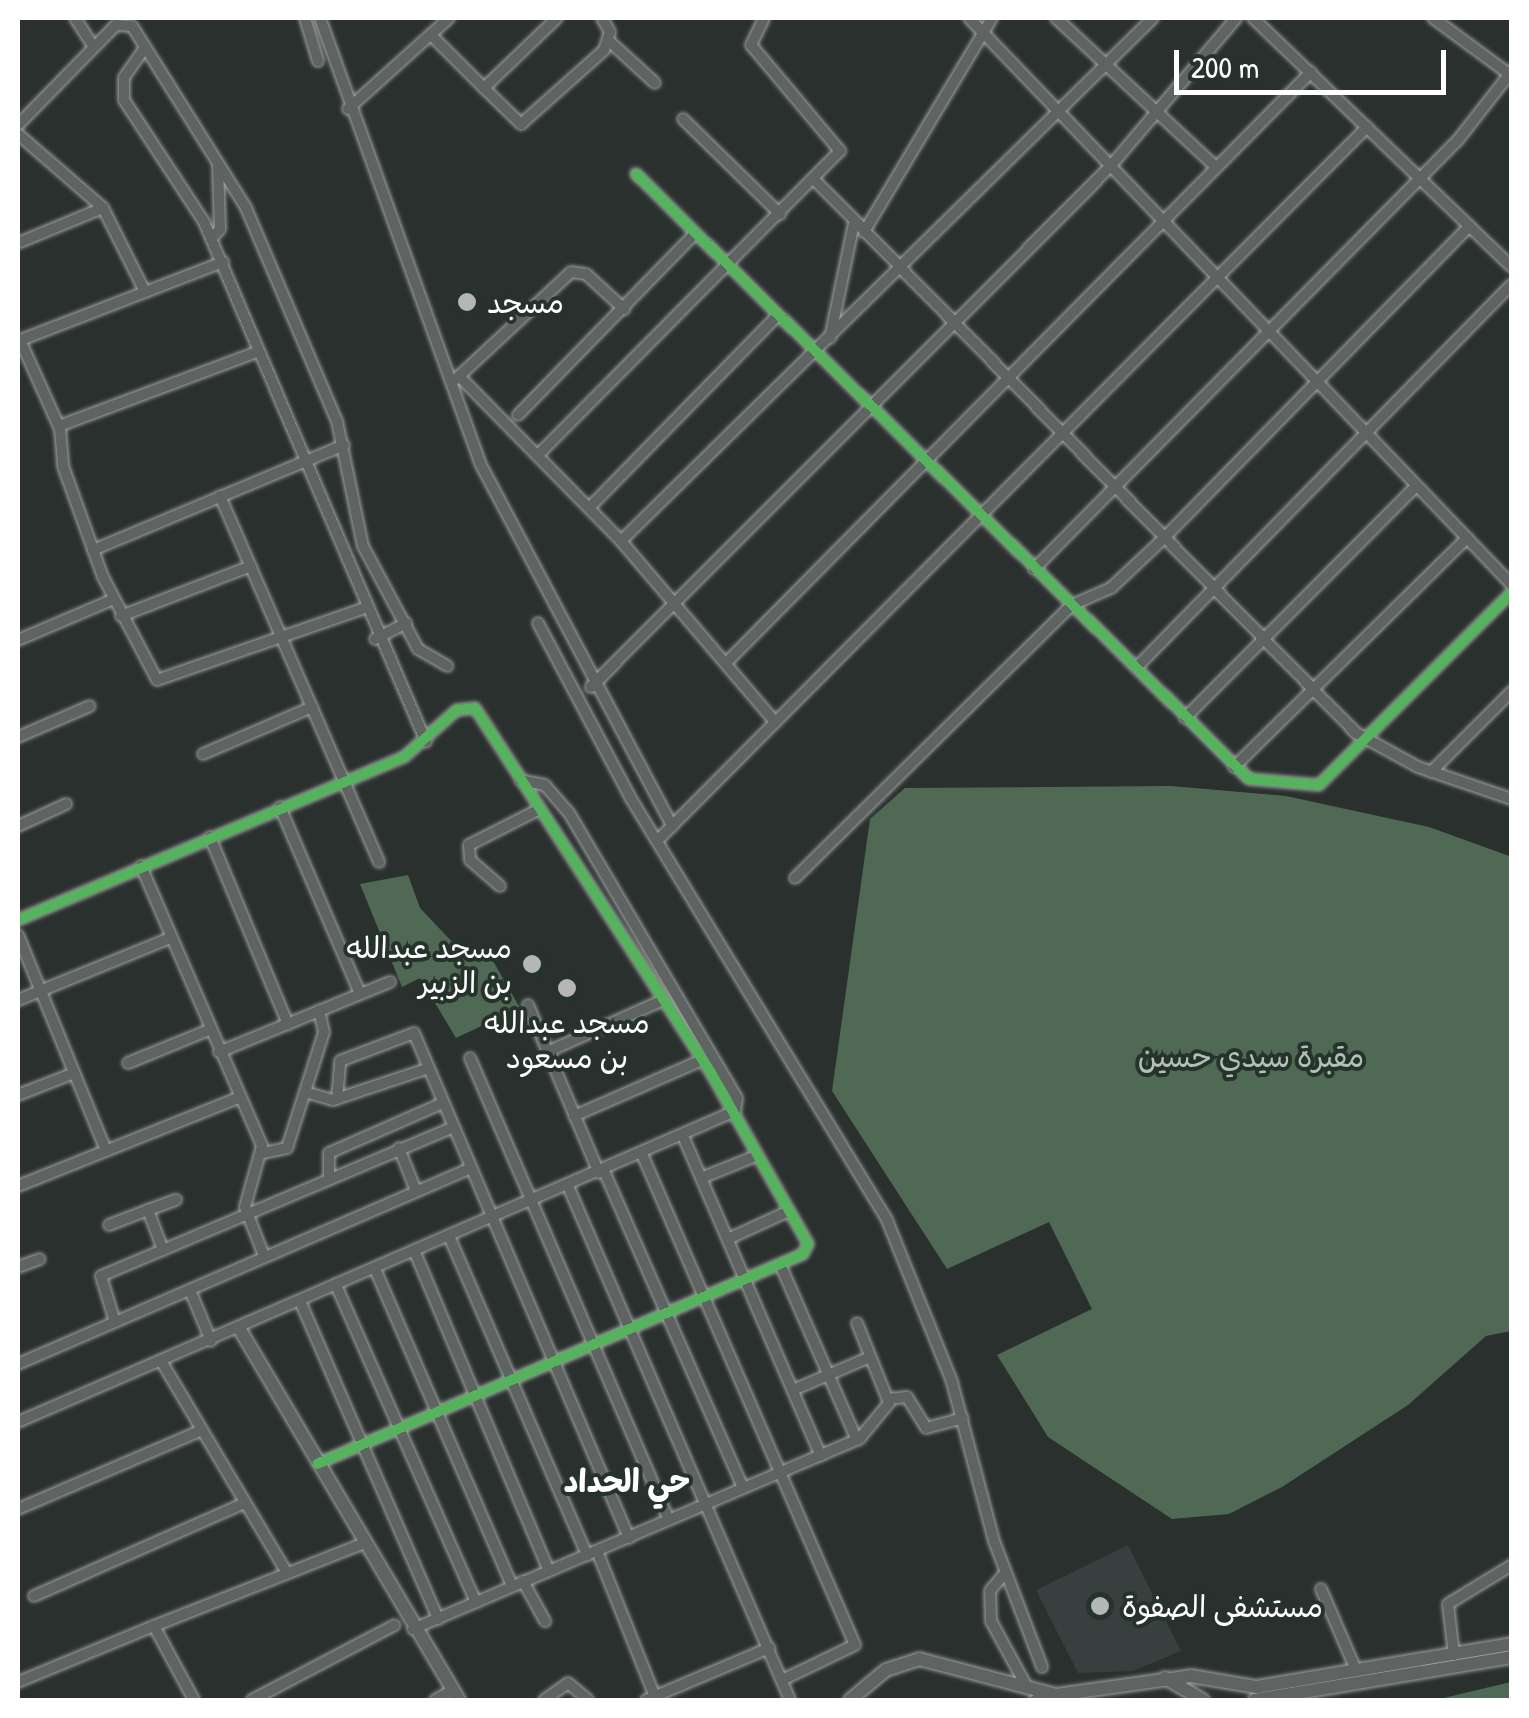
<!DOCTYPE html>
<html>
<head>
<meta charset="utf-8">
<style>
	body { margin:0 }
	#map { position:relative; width:1529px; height:1718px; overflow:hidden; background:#29302d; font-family:"Patrick Hand","Playpen Sans Arabic",sans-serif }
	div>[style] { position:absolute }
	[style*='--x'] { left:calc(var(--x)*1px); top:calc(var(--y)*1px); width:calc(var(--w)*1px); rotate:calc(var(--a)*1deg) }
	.built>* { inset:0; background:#38403f }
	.green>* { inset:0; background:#4f6954 }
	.roads { filter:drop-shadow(0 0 2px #9fa2a0) drop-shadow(0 0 2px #9fa2a0) }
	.minor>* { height:10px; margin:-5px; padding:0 5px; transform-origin:5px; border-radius:5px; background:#5f6362 }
	.tertiary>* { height:12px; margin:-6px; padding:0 6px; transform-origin:6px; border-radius:6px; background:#5f6362 }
	.cycleway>* { height:10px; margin:-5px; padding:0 5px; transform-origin:5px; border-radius:5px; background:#56b35d }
	.dots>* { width:28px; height:28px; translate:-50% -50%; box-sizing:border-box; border:5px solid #26332d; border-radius:50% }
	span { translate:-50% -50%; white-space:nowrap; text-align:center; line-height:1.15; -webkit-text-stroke:8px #26332d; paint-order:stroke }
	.poi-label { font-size:30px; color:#fff }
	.left { translate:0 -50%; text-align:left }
	.right { translate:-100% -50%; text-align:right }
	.park-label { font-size:30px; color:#b2c0b5 }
	.neighbourhood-label { font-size:32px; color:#fff; font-weight:700 }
	.frame { position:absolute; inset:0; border:20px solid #fff; pointer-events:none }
	.scale { position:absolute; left:1174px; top:50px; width:272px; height:45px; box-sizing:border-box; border:5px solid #fff; border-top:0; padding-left:12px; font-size:30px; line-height:35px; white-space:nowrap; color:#fff; -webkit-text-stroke:8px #26332d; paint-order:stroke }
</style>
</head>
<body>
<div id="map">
	<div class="built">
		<i style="clip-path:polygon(1128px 1545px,1181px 1651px,1133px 1671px,1078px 1673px,1036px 1590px)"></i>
	</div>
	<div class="green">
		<i style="clip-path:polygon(1171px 786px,1286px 796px,1429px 827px,1512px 857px,1511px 1331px,1486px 1336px,1408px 1405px,1282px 1487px,1229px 1514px,1172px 1519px,1048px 1437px,997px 1355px,1092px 1309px,1049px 1222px,947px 1269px,832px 1091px,870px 819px,905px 788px)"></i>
		<i style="clip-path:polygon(408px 875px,420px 908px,458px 948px,489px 954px,520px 1008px,456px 1038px,420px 978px,402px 987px,360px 884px)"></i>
		<i style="clip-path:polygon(1511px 1682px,1511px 1700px,1435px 1700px)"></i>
	</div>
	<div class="roads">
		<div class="minor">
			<i style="--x:75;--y:18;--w:33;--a:57"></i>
			<i style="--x:305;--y:18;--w:45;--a:73.2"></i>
			<i style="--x:320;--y:18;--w:473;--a:70.2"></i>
			<i style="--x:480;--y:463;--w:411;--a:62.1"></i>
			<i style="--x:557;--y:18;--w:101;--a:136.2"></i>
			<i style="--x:484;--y:88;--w:52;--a:44.2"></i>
			<i style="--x:521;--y:124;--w:111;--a:-41.7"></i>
			<i style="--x:604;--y:50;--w:19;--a:-72"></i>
			<i style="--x:610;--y:32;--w:16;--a:-120"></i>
			<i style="--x:969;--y:18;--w:785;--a:46.24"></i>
			<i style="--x:1056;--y:18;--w:219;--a:43"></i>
			<i style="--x:1253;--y:18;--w:359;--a:43.9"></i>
			<i style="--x:1433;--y:18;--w:94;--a:36.4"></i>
			<i style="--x:431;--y:35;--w:75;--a:45"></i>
			<i style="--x:609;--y:41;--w:62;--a:42.4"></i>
			<i style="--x:144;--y:49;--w:35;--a:125"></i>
			<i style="--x:124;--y:78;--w:22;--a:90"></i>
			<i style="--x:124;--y:100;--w:146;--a:56.7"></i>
			<i style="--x:204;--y:222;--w:565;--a:66.88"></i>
			<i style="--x:348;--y:109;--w:136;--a:-42"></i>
			<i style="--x:683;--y:119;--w:136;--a:44.4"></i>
			<i style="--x:18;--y:125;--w:140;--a:-45.6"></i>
			<i style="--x:116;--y:25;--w:16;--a:4"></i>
			<i style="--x:132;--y:26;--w:215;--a:57.9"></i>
			<i style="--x:246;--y:208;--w:232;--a:66.9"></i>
			<i style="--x:337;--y:421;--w:128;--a:78.3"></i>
			<i style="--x:363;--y:546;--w:117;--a:61.9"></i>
			<i style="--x:418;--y:649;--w:34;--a:30"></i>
			<i style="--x:18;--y:134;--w:113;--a:41"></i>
			<i style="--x:103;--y:208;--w:94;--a:63.4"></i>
			<i style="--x:636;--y:174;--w:861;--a:44.62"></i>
			<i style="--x:1249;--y:779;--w:70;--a:4.9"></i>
			<i style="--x:1319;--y:785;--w:273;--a:-45"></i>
			<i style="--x:814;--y:179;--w:775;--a:45.63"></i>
			<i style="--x:1356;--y:733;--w:71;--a:28.7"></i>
			<i style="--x:1418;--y:767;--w:99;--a:18.8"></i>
			<i style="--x:864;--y:232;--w:249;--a:-59.1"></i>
			<i style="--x:212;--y:238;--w:12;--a:-48"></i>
			<i style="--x:220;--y:229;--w:65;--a:-91.8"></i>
			<i style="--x:18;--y:243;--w:92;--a:-22.4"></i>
			<i style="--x:830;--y:338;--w:117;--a:-78.2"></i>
			<i style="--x:20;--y:340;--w:98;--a:65.8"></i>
			<i style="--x:60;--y:429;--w:37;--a:85"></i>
			<i style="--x:63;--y:466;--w:118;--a:70.2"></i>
			<i style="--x:103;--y:577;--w:116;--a:62.3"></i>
			<i style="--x:157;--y:680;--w:217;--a:-19.1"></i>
			<i style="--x:18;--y:341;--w:220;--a:-21.1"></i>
			<i style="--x:459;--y:376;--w:231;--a:45.5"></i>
			<i style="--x:621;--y:541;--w:238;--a:49.6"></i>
			<i style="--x:456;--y:379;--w:157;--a:-42.9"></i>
			<i style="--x:571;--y:272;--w:15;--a:8"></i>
			<i style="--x:586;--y:274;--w:52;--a:42.6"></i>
			<i style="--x:518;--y:415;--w:249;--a:-45.7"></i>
			<i style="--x:59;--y:426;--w:211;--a:-20.5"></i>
			<i style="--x:538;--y:455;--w:429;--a:-45.2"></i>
			<i style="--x:840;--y:151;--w:138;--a:-130"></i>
			<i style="--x:751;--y:45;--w:30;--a:-64"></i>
			<i style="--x:220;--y:496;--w:399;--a:66.5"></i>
			<i style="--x:590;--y:507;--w:267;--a:-45.6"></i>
			<i style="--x:621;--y:541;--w:746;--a:-44.51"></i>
			<i style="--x:93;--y:550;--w:272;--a:-22.7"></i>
			<i style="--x:1034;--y:569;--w:603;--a:-45.34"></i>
			<i style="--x:1458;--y:140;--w:88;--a:-52"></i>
			<i style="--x:121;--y:616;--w:139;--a:-21"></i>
			<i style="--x:538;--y:623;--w:197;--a:62.1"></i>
			<i style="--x:630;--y:797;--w:495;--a:58.7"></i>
			<i style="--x:887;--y:1220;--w:175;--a:68.1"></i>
			<i style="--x:952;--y:1382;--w:164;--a:75.2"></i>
			<i style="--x:994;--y:1541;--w:135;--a:69.1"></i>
			<i style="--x:375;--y:639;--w:35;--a:-27"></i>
			<i style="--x:18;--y:640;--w:102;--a:-23.1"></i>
			<i style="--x:727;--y:662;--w:830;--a:-45.29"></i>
			<i style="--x:1136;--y:668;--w:537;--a:-45.6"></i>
			<i style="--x:591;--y:687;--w:733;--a:-45.06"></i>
			<i style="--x:1109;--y:168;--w:197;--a:-49.7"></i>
			<i style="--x:1185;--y:718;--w:327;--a:-45.1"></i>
			<i style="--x:18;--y:737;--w:78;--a:-23.3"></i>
			<i style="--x:203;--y:754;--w:119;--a:-23.3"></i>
			<i style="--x:1234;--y:767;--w:327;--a:-44.5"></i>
			<i style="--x:1431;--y:772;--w:115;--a:-45"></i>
			<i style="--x:280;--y:807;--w:203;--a:66.8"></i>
			<i style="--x:18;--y:826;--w:53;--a:-24.6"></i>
			<i style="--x:210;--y:837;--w:203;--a:67.4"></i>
			<i style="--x:657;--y:841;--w:1007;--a:-45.16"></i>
			<i style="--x:141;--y:866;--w:305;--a:66.6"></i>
			<i style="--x:262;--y:1146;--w:63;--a:105.6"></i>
			<i style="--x:245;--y:1207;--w:53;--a:68.8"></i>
			<i style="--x:795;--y:878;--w:389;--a:-44.6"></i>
			<i style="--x:1072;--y:605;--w:43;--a:-23.6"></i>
			<i style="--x:1111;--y:588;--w:73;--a:-43.3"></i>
			<i style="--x:1164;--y:538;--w:437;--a:-45.6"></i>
			<i style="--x:500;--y:886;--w:40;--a:-139"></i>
			<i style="--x:470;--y:860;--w:15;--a:-94"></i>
			<i style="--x:469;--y:845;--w:75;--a:-26.9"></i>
			<i style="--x:18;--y:920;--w:419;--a:-22.9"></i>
			<i style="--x:404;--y:757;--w:71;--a:-41.6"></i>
			<i style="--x:457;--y:710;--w:18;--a:-6"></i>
			<i style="--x:475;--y:708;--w:435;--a:57.1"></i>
			<i style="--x:711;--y:1073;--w:197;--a:60.4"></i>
			<i style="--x:808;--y:1244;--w:11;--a:117"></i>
			<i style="--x:803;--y:1254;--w:529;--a:156.63"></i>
			<i style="--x:18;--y:935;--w:233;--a:67.8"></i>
			<i style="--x:18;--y:1000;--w:164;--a:-22.2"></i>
			<i style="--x:528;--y:1005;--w:182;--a:67.1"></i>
			<i style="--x:219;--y:1052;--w:185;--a:-22.3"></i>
			<i style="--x:547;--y:1052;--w:127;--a:-24.1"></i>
			<i style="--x:470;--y:1058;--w:503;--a:66.7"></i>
			<i style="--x:128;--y:1063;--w:87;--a:-22.2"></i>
			<i style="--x:305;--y:1092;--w:29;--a:16"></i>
			<i style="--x:333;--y:1100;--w:101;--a:-18.4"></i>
			<i style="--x:18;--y:1095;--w:60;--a:-21.4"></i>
			<i style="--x:337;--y:1099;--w:38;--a:-85"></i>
			<i style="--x:340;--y:1061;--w:79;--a:-20.7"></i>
			<i style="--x:414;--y:1033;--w:549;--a:66.94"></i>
			<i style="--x:574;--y:1116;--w:140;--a:-23.6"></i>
			<i style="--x:683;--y:1136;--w:348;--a:66.7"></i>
			<i style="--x:399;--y:1148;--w:46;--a:68.4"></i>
			<i style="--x:263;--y:1153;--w:25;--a:-12"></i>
			<i style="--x:287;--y:1148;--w:122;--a:-72.3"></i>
			<i style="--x:324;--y:1032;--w:22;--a:-103"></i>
			<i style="--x:642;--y:1154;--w:535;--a:66.55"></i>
			<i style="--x:855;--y:1645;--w:81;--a:154.4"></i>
			<i style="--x:604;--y:1171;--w:346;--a:66.3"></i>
			<i style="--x:329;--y:1177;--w:24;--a:-90"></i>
			<i style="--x:329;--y:1153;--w:124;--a:-23.7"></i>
			<i style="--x:701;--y:1178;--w:54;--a:-21.8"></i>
			<i style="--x:18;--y:1186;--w:239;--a:-21.8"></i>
			<i style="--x:568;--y:1186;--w:560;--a:66.64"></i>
			<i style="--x:109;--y:1225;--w:42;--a:-21"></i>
			<i style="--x:449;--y:1236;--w:348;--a:66.6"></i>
			<i style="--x:728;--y:1239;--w:67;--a:-24.7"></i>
			<i style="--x:163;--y:1250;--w:43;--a:-110.6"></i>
			<i style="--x:148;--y:1210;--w:30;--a:-20"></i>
			<i style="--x:414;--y:1250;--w:348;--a:67.2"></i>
			<i style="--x:780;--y:1264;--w:192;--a:66.4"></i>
			<i style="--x:18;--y:1267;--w:23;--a:-20"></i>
			<i style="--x:375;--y:1269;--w:344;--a:66.6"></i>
			<i style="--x:336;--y:1285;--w:347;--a:66.2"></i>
			<i style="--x:190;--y:1290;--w:55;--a:67.6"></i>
			<i style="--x:300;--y:1301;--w:347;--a:66.5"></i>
			<i style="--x:115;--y:1322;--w:48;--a:-106.9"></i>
			<i style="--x:101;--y:1276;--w:382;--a:-22.9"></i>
			<i style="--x:18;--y:1364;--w:494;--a:-23.4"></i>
			<i style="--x:163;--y:1364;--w:243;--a:59.3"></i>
			<i style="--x:793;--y:1390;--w:84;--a:-23.2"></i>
			<i style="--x:888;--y:1399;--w:19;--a:-6"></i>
			<i style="--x:907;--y:1397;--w:36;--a:58"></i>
			<i style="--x:926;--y:1428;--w:38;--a:-15"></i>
			<i style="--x:18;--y:1422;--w:782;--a:-23.45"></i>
			<i style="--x:735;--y:1111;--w:13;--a:-81"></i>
			<i style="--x:737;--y:1098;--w:331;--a:-120.5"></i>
			<i style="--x:569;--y:813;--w:37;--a:-131"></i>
			<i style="--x:545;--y:785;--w:25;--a:-169"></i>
			<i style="--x:18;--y:1509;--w:200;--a:-23.2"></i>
			<i style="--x:597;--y:1551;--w:157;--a:68.3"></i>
			<i style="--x:1005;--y:1573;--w:23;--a:130"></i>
			<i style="--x:990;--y:1591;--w:30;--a:88"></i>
			<i style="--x:991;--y:1621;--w:77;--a:61.4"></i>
			<i style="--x:523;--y:1581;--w:46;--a:61.2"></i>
			<i style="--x:1321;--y:1589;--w:88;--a:66.6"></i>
			<i style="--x:34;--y:1596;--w:231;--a:-23.8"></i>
			<i style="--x:413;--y:1629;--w:486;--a:-23.1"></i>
			<i style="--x:860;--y:1438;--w:45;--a:-50.4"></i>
			<i style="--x:889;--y:1403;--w:86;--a:-111.8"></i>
			<i style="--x:1454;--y:1655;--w:51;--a:-96.7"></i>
			<i style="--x:1448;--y:1604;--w:75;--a:-31.4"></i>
			<i style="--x:18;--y:1682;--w:147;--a:-22.4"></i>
			<i style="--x:194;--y:1700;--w:84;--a:-118.4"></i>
			<i style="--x:154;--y:1626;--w:224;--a:-21.5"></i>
			<i style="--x:252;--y:1700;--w:161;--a:-27.7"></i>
			<i style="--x:435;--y:1700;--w:21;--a:-29"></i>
			<i style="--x:544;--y:1700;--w:29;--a:-35"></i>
			<i style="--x:568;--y:1683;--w:26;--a:40"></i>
			<i style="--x:646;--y:1700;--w:134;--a:-22.9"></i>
			<i style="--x:1035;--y:1700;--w:21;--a:-14"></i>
		</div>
		<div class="tertiary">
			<i style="--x:239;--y:1328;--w:432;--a:59.4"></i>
			<i style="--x:1165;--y:1678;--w:44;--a:30.1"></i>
			<i style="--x:850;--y:1700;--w:47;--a:-39.8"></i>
			<i style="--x:886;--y:1670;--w:35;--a:-18"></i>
			<i style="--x:919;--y:1659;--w:142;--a:14.7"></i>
			<i style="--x:1056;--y:1695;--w:136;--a:-8"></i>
			<i style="--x:1191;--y:1676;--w:67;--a:9.5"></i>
			<i style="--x:1257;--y:1687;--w:259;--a:-9.6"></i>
			<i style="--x:1255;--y:1700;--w:261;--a:-9.5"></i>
		</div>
	</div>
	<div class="cycleway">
		<i style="--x:636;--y:174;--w:861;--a:44.62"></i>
		<i style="--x:1249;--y:779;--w:70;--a:4.9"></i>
		<i style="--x:1319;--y:785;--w:273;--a:-45"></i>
		<i style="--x:18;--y:920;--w:419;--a:-22.9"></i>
		<i style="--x:404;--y:757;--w:71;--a:-41.6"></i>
		<i style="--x:457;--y:710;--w:18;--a:-6"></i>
		<i style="--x:475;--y:708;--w:435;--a:57.1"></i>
		<i style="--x:711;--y:1073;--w:197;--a:60.4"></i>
		<i style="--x:808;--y:1244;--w:11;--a:117"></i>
		<i style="--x:803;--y:1254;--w:529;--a:156.63"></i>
	</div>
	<div class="dots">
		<i style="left:467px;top:302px;background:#b4b7b6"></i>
		<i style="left:532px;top:964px;background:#b4b7b6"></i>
		<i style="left:567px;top:988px;background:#b4b7b6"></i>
		<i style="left:1100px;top:1606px;background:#b4b7b6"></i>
	</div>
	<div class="poi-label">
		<span class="left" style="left:487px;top:302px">مسجد</span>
		<span class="right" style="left:512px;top:964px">مسجد عبدالله<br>بن الزبير</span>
		<span style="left:567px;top:1039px">مسجد عبدالله<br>بن مسعود</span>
		<span class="left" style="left:1122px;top:1606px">مستشفى الصفوة</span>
	</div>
	<div class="park-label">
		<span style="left:1251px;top:1056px">مقبرة سيدي حسين</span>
	</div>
	<div class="neighbourhood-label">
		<span style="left:627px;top:1481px">حي الحداد</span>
	</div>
	<div class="frame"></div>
	<div class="scale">200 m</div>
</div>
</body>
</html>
